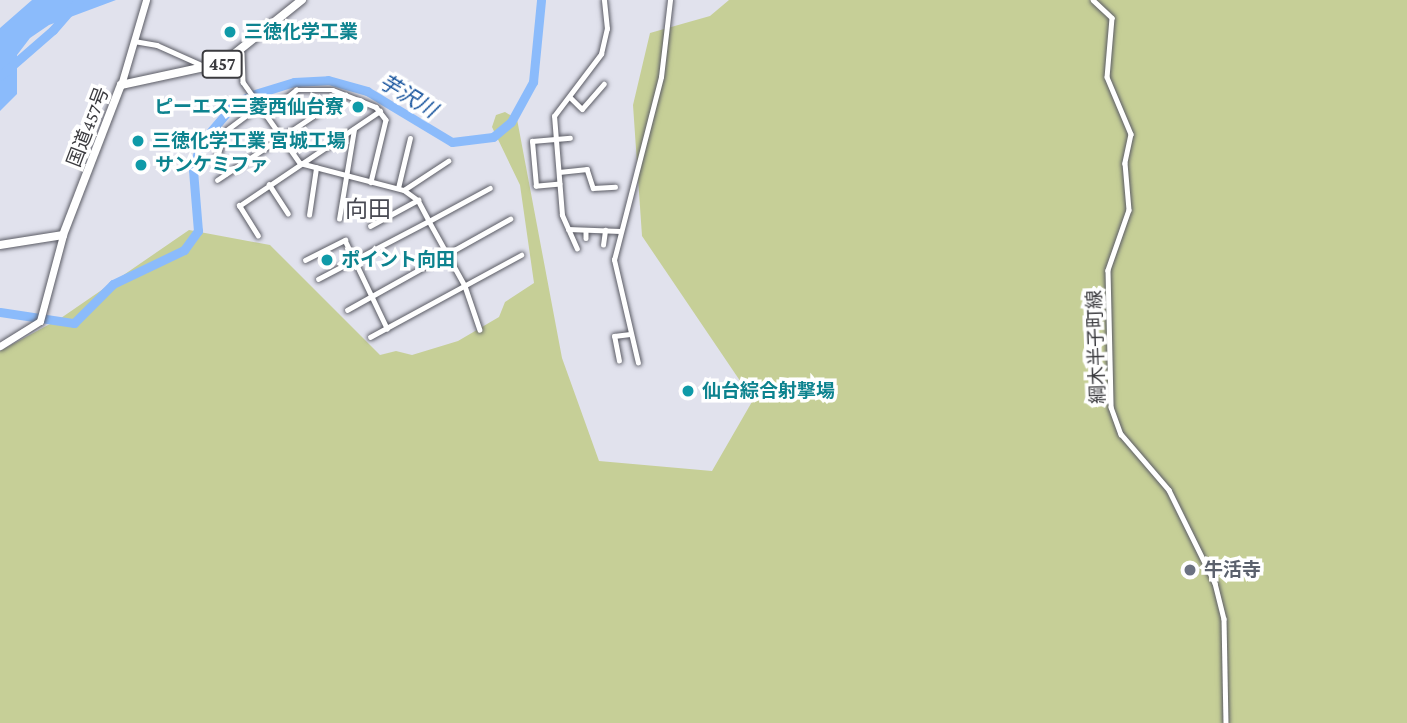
<!DOCTYPE html>
<html>
<head>
<meta charset="utf-8">
<style>
	body { margin:0 }
	#map { position:relative; width:1407px; height:723px; overflow:hidden; background:#e1e2ed; font-family:"Crimson Pro","Noto Sans JP",serif }
	div>[style] { position:absolute }
	[style*='--x'] { left:calc(var(--x)*1px); top:calc(var(--y)*1px); width:calc(var(--w)*1px); rotate:calc(var(--a)*1deg) }
	.green>* { inset:0; background:#c6cf97 }
	.water>* { inset:0; background:#8bbbfb }
	.river>* { height:9px; margin:-4.5px; padding:0 4.5px; transform-origin:4.5px; border-radius:4.5px; background:#8bbbfb }
	.roads { filter:drop-shadow(0 0 2px #5a5b64) drop-shadow(0 0 2px #5a5b64) }
	.street>* { height:4.5px; margin:-2.25px; padding:0 2.25px; transform-origin:2.25px; border-radius:2.25px; background:#fff }
	.primary>* { height:7px; margin:-3.5px; padding:0 3.5px; transform-origin:3.5px; border-radius:3.5px; background:#fff }
	.highway>* { height:8px; margin:-4px; padding:0 4px; transform-origin:4px; border-radius:4px; background:#fff }
	.dots>* { width:19px; height:19px; translate:-50% -50%; box-sizing:border-box; border:4px solid #fff; border-radius:50% }
	span { translate:-50% -50%; white-space:nowrap; text-align:center; line-height:1.15; -webkit-text-stroke:7px #fff; paint-order:stroke }
	.shield-label span { padding:2px 5px; background:#fff; border:2px solid; border-radius:5px; -webkit-text-stroke-width:0 }
	.shield-label { font-size:18px; color:#3b3b3f; font-weight:700 }
	.culture-label { font-size:19px; color:#0d838f; font-weight:700 }
	.left { translate:0 -50%; text-align:left }
	.right { translate:-100% -50%; text-align:right }
	.street-label { font-size:19px; color:#3b3b3f }
	.worship-label { font-size:19px; color:#5b616d; font-weight:700 }
	.water-label { font-size:21px; color:#15529c; font-style:italic }
	.quarter-label { font-size:23px; color:#484952 }
</style>
</head>
<body>
<div id="map">
	<div class="green">
		<i style="clip-path:polygon(729px 0,1407px 0,1407px 723px,0 723px,0 351px,61px 318px,189px 230px,270px 245px,380px 355px,396px 351px,412px 355px,458px 341px,499px 317px,505px 302px,534px 283px,520px 185px,492px 127px,496px 115px,505px 112px,517px 119px,562px 358px,599px 461px,712px 471px,753px 400px,642px 236px,633px 105px,650px 33px,710px 16px)"></i>
	</div>
	<div class="water">
		<i style="clip-path:polygon(32px 0,116px 0,49px 25px,30px 38px,17px 55px,17px 94px,0 111px,0 28px)"></i>
	</div>
	<div class="river">
		<i style="--x:0;--y:76;--w:70;--a:-41"></i>
		<i style="--x:53;--y:30;--w:40;--a:-49"></i>
		<i style="--x:0;--y:312;--w:75;--a:8.5"></i>
		<i style="--x:74;--y:323;--w:55;--a:-45"></i>
		<i style="--x:113;--y:284;--w:79;--a:-25.6"></i>
		<i style="--x:184;--y:250;--w:24;--a:-54"></i>
		<i style="--x:198;--y:231;--w:61;--a:-94.7"></i>
		<i style="--x:193;--y:170;--w:27;--a:-75"></i>
		<i style="--x:200;--y:144;--w:54;--a:-49.5"></i>
		<i style="--x:235;--y:103;--w:19;--a:-25"></i>
		<i style="--x:252;--y:95;--w:44;--a:-17.2"></i>
		<i style="--x:294;--y:82;--w:34;--a:-3"></i>
		<i style="--x:328;--y:80;--w:41;--a:15.8"></i>
		<i style="--x:367;--y:91;--w:99;--a:31"></i>
		<i style="--x:452;--y:142;--w:41;--a:-7"></i>
		<i style="--x:493;--y:137;--w:23;--a:-40"></i>
		<i style="--x:511;--y:122;--w:46;--a:-61.2"></i>
		<i style="--x:533;--y:82;--w:82;--a:-84.4"></i>
	</div>
	<div class="roads">
		<div class="street">
			<i style="--x:1093;--y:0;--w:26;--a:43"></i>
			<i style="--x:1112;--y:18;--w:59;--a:94.8"></i>
			<i style="--x:1107;--y:77;--w:62;--a:67.2"></i>
			<i style="--x:1131;--y:134;--w:30;--a:102"></i>
			<i style="--x:1125;--y:163;--w:47;--a:85.1"></i>
			<i style="--x:1129;--y:210;--w:64;--a:109.3"></i>
			<i style="--x:1108;--y:270;--w:137;--a:88.7"></i>
			<i style="--x:1111;--y:407;--w:29;--a:70"></i>
			<i style="--x:1121;--y:434;--w:74;--a:49.4"></i>
			<i style="--x:1169;--y:490;--w:104;--a:63.7"></i>
			<i style="--x:1215;--y:583;--w:37;--a:76"></i>
			<i style="--x:1224;--y:619;--w:104;--a:88.9"></i>
			<i style="--x:134;--y:41;--w:23;--a:10"></i>
			<i style="--x:157;--y:45;--w:51;--a:24.1"></i>
			<i style="--x:242;--y:53;--w:29;--a:88"></i>
			<i style="--x:243;--y:82;--w:99;--a:54.9"></i>
			<i style="--x:300;--y:163;--w:107;--a:14.6"></i>
			<i style="--x:404;--y:190;--w:17;--a:36"></i>
			<i style="--x:418;--y:200;--w:24;--a:62"></i>
			<i style="--x:429;--y:221;--w:69;--a:-28.4"></i>
			<i style="--x:570;--y:97;--w:17;--a:45"></i>
			<i style="--x:582;--y:109;--w:33;--a:-49"></i>
			<i style="--x:217;--y:158;--w:27;--a:-75"></i>
			<i style="--x:224;--y:132;--w:45;--a:-36.9"></i>
			<i style="--x:260;--y:105;--w:27;--a:-15"></i>
			<i style="--x:286;--y:98;--w:13;--a:-39"></i>
			<i style="--x:296;--y:90;--w:37;--a:0"></i>
			<i style="--x:333;--y:90;--w:46;--a:21.6"></i>
			<i style="--x:376;--y:107;--w:16;--a:52"></i>
			<i style="--x:386;--y:120;--w:64;--a:103.6"></i>
			<i style="--x:559;--y:172;--w:28;--a:-6"></i>
			<i style="--x:587;--y:169;--w:20;--a:72"></i>
			<i style="--x:593;--y:188;--w:22;--a:-3"></i>
			<i style="--x:217;--y:180;--w:154;--a:-33.6"></i>
			<i style="--x:269;--y:184;--w:35;--a:57"></i>
			<i style="--x:560;--y:184;--w:24;--a:175"></i>
			<i style="--x:536;--y:186;--w:45;--a:-95.1"></i>
			<i style="--x:532;--y:141;--w:38;--a:-5"></i>
			<i style="--x:398;--y:188;--w:51;--a:-76.5"></i>
			<i style="--x:404;--y:190;--w:53;--a:-33.4"></i>
			<i style="--x:309;--y:215;--w:48;--a:-81.5"></i>
			<i style="--x:339;--y:219;--w:91;--a:-80.5"></i>
			<i style="--x:370;--y:226;--w:55;--a:-28.4"></i>
			<i style="--x:568;--y:229;--w:52;--a:2.2"></i>
			<i style="--x:586;--y:230;--w:8;--a:90"></i>
			<i style="--x:258;--y:236;--w:36;--a:-122"></i>
			<i style="--x:239;--y:206;--w:170;--a:-34"></i>
			<i style="--x:603;--y:245;--w:15;--a:-82"></i>
			<i style="--x:577;--y:249;--w:37;--a:-114"></i>
			<i style="--x:562;--y:215;--w:99;--a:-94.6"></i>
			<i style="--x:554;--y:116;--w:78;--a:-52.8"></i>
			<i style="--x:601;--y:54;--w:26;--a:-77"></i>
			<i style="--x:607;--y:29;--w:29;--a:-96"></i>
			<i style="--x:305;--y:260;--w:45;--a:-26.6"></i>
			<i style="--x:345;--y:240;--w:98;--a:64.5"></i>
			<i style="--x:318;--y:279;--w:125;--a:-27.6"></i>
			<i style="--x:429;--y:221;--w:74;--a:61"></i>
			<i style="--x:465;--y:286;--w:46;--a:71.2"></i>
			<i style="--x:347;--y:310;--w:187;--a:-29.2"></i>
			<i style="--x:370;--y:337;--w:172;--a:-28.5"></i>
			<i style="--x:619;--y:361;--w:25;--a:-101"></i>
			<i style="--x:614;--y:336;--w:16;--a:-7"></i>
			<i style="--x:638;--y:363;--w:106;--a:-103.1"></i>
			<i style="--x:614;--y:260;--w:189;--a:-75.6"></i>
			<i style="--x:661;--y:77;--w:78;--a:-83.3"></i>
		</div>
		<div class="primary">
			<i style="--x:121;--y:85;--w:89;--a:-73.6"></i>
			<i style="--x:0;--y:346;--w:47;--a:-32"></i>
			<i style="--x:40;--y:321;--w:89;--a:-75"></i>
		</div>
		<div class="highway">
			<i style="--x:0;--y:245;--w:64;--a:-9"></i>
			<i style="--x:63;--y:235;--w:161;--a:-68.9"></i>
			<i style="--x:121;--y:85;--w:104;--a:-12.2"></i>
			<i style="--x:223;--y:63;--w:101;--a:-38.6"></i>
		</div>
	</div>
	<div class="dots">
		<i style="left:230px;top:32px;background:#0f9aa8"></i>
		<i style="left:358px;top:107px;background:#0f9aa8"></i>
		<i style="left:138px;top:141px;background:#0f9aa8"></i>
		<i style="left:141px;top:165px;background:#0f9aa8"></i>
		<i style="left:327px;top:260px;background:#0f9aa8"></i>
		<i style="left:688px;top:391px;background:#0f9aa8"></i>
		<i style="left:1190px;top:570px;background:#6b7280"></i>
	</div>
	<div class="shield-label">
		<span style="left:222px;top:64px">457</span>
	</div>
	<div class="culture-label">
		<span class="left" style="left:244px;top:32px">三徳化学工業</span>
		<span class="right" style="left:344px;top:107px">ピーエス三菱西仙台寮</span>
		<span class="left" style="left:152px;top:141px">三徳化学工業 宮城工場</span>
		<span class="left" style="left:155px;top:165px">サンケミファ</span>
		<span class="left" style="left:341px;top:260px">ポイント向田</span>
		<span class="left" style="left:702px;top:391px">仙台綜合射撃場</span>
	</div>
	<div class="street-label">
		<span style="left:88px;top:127px;rotate:-69deg">国道457号</span>
		<span style="left:1096px;top:347px;rotate:-92deg">綱木半子町線</span>
	</div>
	<div class="worship-label">
		<span class="left" style="left:1204px;top:570px">牛活寺</span>
	</div>
	<div class="water-label">
		<span style="left:408px;top:96px;rotate:31deg">芋沢川</span>
	</div>
	<div class="quarter-label">
		<span style="left:368px;top:209px">向田</span>
	</div>
</div>
</body>
</html>
